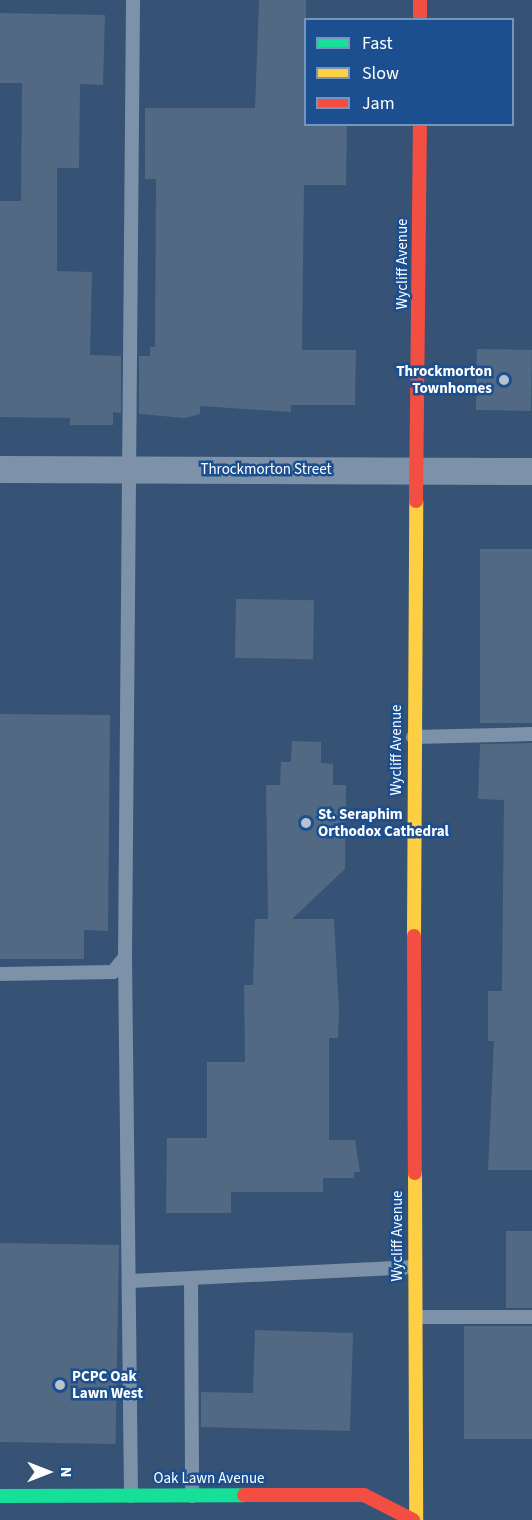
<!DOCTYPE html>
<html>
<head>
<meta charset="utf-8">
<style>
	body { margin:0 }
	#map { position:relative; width:532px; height:1520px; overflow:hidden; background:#365274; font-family:"Source Sans 3",sans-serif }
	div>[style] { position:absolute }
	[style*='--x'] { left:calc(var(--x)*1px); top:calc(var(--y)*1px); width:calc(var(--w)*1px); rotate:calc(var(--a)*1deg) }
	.building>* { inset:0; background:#526984; transform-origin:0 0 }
	.lane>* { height:14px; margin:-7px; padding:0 7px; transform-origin:7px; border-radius:7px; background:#7d92a8 }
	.street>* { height:27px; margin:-13.5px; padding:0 13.5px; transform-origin:13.5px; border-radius:13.5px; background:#7d92a8 }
	.fast>* { height:14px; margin:-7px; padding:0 7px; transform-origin:7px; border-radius:7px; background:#16e098 }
	.slow>* { height:14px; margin:-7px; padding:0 7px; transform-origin:7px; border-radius:7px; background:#ffcf43 }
	.jam>* { height:14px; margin:-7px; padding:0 7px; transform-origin:7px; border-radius:7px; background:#f24e42 }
	.dots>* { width:16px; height:16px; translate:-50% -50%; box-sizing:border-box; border:3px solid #1b4f8f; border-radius:50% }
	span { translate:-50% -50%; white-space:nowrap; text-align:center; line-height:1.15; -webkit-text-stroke:5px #1b4f8f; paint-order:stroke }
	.street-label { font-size:15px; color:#fff }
	.poi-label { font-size:15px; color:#fff; font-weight:700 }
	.right { translate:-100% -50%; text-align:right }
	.left { translate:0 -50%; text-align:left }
	.legend { position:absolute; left:304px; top:18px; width:210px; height:108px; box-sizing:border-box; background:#1b4f8f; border:2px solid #7695bc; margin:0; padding:8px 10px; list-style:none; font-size:18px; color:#fff }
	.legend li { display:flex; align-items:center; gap:12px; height:30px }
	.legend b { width:30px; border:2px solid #7695bc }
	.north { position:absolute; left:18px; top:1442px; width:60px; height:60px; -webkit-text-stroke:4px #1b4f8f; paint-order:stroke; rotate:90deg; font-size:16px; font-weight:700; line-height:24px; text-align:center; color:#fff }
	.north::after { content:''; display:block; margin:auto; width:21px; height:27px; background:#fff; clip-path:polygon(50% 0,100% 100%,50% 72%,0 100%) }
</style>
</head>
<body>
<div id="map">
	<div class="building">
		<i style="clip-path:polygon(259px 0,306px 0,306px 124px,347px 124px,346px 185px,304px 185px,302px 350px,356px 350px,355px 405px,291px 405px,291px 412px,200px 406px,200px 414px,185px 418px,139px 414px,139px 356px,150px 356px,150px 347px,155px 347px,156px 179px,145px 179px,145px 108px,255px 108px)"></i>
		<i style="clip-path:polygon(0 13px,105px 15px,103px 85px,80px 84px,79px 168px,57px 168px,57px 271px,92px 272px,90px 355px,121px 356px,121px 413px,113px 412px,113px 425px,70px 425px,70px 418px,0 417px,0 201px,21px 201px,22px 83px,0 83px)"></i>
		<i style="left:477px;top:349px;width:55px;height:61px;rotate:1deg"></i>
		<i style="left:480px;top:549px;width:52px;height:174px"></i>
		<i style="left:236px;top:599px;width:78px;height:59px;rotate:1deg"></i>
		<i style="clip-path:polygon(0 714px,110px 715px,108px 931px,84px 930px,84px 959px,0 959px)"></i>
		<i style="clip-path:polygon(292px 741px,321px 742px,321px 763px,333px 764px,333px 785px,346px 785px,345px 869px,292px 919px,334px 919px,339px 1012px,338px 1038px,329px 1038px,329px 1140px,355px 1140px,360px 1172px,354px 1172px,354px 1178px,323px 1178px,323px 1192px,231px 1192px,231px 1213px,166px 1213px,167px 1138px,207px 1138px,207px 1062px,245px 1062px,244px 985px,253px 985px,255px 919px,268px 919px,266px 785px,280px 785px,281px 762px,291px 762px)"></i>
		<i style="clip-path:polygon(532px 743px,532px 1170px,488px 1170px,494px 1041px,488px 1041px,488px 991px,502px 991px,504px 800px,478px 799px,480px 744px)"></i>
		<i style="left:506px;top:1231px;width:26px;height:77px"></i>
		<i style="left:0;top:1243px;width:119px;height:199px;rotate:1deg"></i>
		<i style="left:532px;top:1326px;width:113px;height:68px;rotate:90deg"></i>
		<i style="clip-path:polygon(255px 1330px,353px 1333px,350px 1431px,201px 1427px,201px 1392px,253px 1393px)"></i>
	</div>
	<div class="lane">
		<i style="--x:413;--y:737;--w:119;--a:-1.4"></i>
		<i style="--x:125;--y:957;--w:539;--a:89.36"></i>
		<i style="--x:0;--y:974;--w:113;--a:-1"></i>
		<i style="--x:113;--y:972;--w:19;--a:-51"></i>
		<i style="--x:125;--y:957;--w:957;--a:-89.52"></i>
		<i style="--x:191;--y:1279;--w:217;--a:89.7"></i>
		<i style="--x:130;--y:1281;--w:285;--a:-2.8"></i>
		<i style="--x:416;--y:1317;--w:116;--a:0"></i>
	</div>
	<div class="street">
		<i style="--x:0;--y:469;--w:532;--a:0.22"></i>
	</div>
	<div class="fast">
		<i style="--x:0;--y:1496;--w:244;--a:-0.2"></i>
	</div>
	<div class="slow">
		<i style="--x:414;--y:936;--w:435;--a:-89.7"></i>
		<i style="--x:415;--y:1173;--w:347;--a:89.8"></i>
	</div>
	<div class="jam">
		<i style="--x:420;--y:0;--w:20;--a:90"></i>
		<i style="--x:416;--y:501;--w:377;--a:-89.4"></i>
		<i style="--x:414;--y:936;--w:237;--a:89.8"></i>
		<i style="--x:244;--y:1495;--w:120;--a:0"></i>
		<i style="--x:364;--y:1495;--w:55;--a:27"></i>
	</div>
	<div class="dots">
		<i style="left:504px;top:380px;background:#b9c2ce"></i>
		<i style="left:306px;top:823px;background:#b9c2ce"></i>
		<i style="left:60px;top:1385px;background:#b9c2ce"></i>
	</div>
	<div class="street-label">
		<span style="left:403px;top:264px;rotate:-90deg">Wycliff Avenue</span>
		<span style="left:266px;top:470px">Throckmorton Street</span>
		<span style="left:397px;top:750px;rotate:-90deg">Wycliff Avenue</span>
		<span style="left:398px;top:1236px;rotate:-90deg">Wycliff Avenue</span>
		<span style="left:209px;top:1479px">Oak Lawn Avenue</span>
	</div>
	<div class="poi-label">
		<span class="right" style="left:492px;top:380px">Throckmorton<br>Townhomes</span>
		<span class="left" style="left:318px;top:823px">St. Seraphim<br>Orthodox Cathedral</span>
		<span class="left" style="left:72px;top:1385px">PCPC Oak<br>Lawn West</span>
	</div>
	<ul class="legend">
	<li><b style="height:8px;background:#16e098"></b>Fast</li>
	<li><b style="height:8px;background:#ffcf43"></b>Slow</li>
	<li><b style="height:8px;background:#f24e42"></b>Jam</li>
	</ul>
	<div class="north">N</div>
</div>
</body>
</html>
